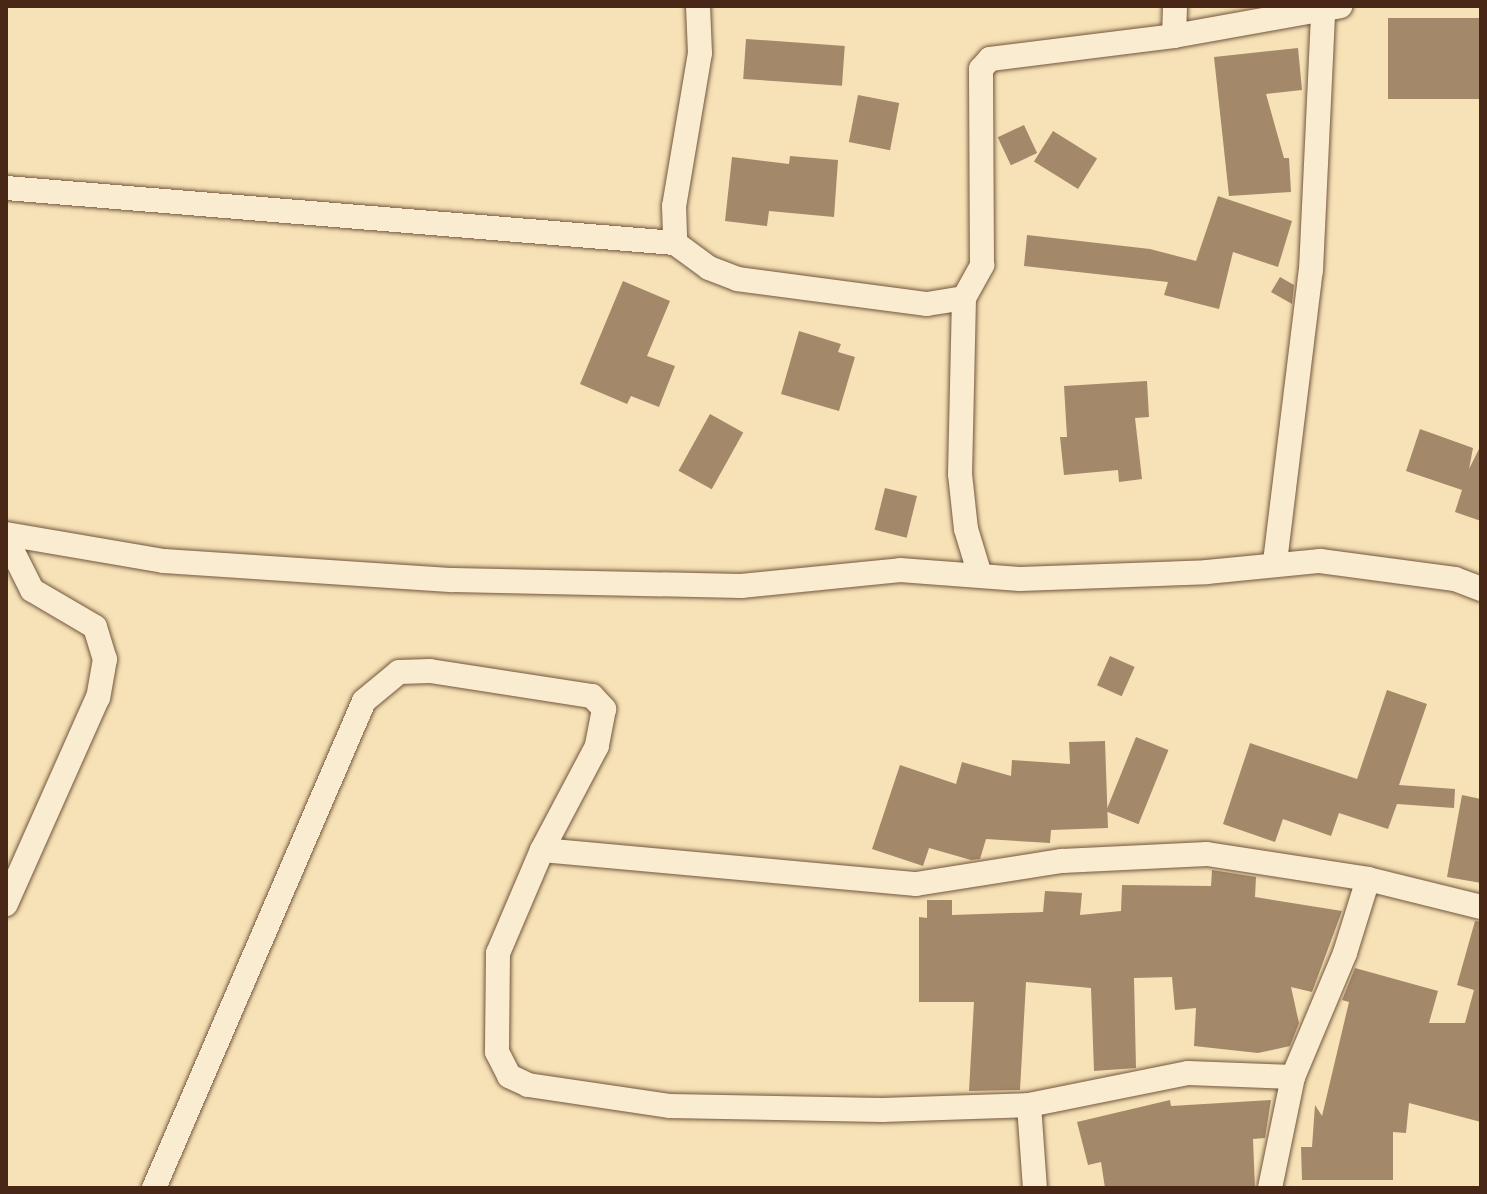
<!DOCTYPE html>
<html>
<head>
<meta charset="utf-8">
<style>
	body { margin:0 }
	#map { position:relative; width:1487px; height:1194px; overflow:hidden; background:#f6e2b6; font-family:"Old Standard TT",serif }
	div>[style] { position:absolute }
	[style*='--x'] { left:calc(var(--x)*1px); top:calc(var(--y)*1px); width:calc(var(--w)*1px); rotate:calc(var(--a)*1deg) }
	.building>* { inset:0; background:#a38869; transform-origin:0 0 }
	.roads { filter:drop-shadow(0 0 2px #74563e) drop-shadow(0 0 2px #74563e) }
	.minor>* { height:24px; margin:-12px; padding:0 12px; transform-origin:12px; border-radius:12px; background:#f9ecd0 }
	span { translate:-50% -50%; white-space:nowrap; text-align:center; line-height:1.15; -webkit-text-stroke:6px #f9ecd0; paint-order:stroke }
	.frame { position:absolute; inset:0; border:8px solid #492716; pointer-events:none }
</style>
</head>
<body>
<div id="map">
	<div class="building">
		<i style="left:1481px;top:18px;width:81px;height:93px;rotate:90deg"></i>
		<i style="left:746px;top:39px;width:99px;height:40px;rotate:4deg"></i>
		<i style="clip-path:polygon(1298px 48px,1302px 90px,1266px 94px,1284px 158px,1289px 158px,1291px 192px,1229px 196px,1214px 57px)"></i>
		<i style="left:858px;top:95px;width:42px;height:48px;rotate:11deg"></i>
		<i style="left:1024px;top:125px;width:31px;height:29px;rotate:65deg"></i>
		<i style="left:1053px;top:131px;width:52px;height:36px;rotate:32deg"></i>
		<i style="clip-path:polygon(790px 156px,838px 160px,834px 217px,769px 211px,767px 226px,725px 221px,732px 157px,789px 164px)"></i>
		<i style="clip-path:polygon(1218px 196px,1292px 221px,1278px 267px,1233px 252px,1219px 309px,1164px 295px,1168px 282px,1024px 266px,1027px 235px,1150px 249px,1196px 261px)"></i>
		<i style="clip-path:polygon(1280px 277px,1294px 285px,1292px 304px,1271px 292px)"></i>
		<i style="clip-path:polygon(623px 281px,670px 301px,647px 356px,675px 366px,659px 407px,631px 396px,627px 404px,580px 384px)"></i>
		<i style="clip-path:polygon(799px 331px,841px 344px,838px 352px,855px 357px,839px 411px,781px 394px)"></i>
		<i style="clip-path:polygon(1147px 381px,1149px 417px,1135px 418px,1142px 479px,1119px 482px,1118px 470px,1064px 475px,1060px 437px,1067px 437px,1064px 386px)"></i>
		<i style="left:710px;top:414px;width:38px;height:65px;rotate:29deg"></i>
		<i style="clip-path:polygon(1420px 429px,1473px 448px,1469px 469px,1481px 445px,1481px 521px,1455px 512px,1462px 490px,1406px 471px)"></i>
		<i style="left:885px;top:488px;width:33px;height:43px;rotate:14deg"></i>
		<i style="left:1110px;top:656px;width:27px;height:32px;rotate:24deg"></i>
		<i style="clip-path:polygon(1387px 690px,1427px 704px,1399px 785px,1455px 789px,1454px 808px,1397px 804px,1388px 829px,1339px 813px,1331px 836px,1283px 819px,1275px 842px,1223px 824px,1250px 743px,1357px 779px)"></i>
		<i style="left:1136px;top:737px;width:35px;height:80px;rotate:22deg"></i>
		<i style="clip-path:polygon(1105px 741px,1108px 828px,1051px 830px,1050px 843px,986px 839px,980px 859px,971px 860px,929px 848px,923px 866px,872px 849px,900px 765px,956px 784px,962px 762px,1011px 776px,1012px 760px,1070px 764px,1069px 742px)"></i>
		<i style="clip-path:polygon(1462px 795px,1481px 799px,1481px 883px,1447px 877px)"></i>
		<i style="clip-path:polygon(1212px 870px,1256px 877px,1255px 897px,1342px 911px,1312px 992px,1291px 987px,1299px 1023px,1290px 1046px,1258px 1053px,1194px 1046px,1196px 1008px,1175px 1010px,1172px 977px,1134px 978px,1136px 1068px,1094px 1071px,1091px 988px,1026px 982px,1020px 1090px,969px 1091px,974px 1002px,919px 1002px,919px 917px,927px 918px,927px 900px,952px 900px,952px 915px,1043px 912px,1045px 891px,1082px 893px,1080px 915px,1121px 911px,1122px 885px,1211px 886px)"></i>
		<i style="clip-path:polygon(1475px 921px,1481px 922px,1481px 1122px,1409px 1103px,1406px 1133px,1393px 1132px,1393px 1180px,1302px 1180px,1301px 1147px,1312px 1147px,1315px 1105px,1322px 1116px,1349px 1002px,1342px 1000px,1355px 968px,1438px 991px,1429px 1023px,1465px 1023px,1474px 990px,1457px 985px)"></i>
		<i style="clip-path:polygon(1170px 1100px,1171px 1106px,1271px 1100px,1265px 1138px,1253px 1139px,1255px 1188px,1105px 1188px,1101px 1162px,1088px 1165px,1077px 1122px)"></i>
	</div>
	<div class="roads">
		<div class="minor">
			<i style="--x:698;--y:6;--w:47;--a:87.6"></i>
			<i style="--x:700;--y:53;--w:155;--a:99.6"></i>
			<i style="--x:674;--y:206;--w:37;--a:88"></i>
			<i style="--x:675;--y:243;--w:42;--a:36.3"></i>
			<i style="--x:709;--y:268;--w:30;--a:21"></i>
			<i style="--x:737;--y:279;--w:192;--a:7.5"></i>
			<i style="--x:927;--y:304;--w:37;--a:-9"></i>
			<i style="--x:964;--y:298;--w:176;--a:91.3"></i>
			<i style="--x:960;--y:474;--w:55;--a:83.8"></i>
			<i style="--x:966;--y:529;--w:48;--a:73.1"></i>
			<i style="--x:1174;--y:36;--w:30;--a:-88"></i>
			<i style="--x:6;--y:188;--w:671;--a:4.7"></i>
			<i style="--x:964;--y:298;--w:38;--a:-61"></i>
			<i style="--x:982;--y:265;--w:196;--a:-90.3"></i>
			<i style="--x:981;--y:69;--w:13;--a:-48"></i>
			<i style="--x:990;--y:59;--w:185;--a:-7.1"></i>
			<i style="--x:1174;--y:36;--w:169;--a:-10.2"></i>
			<i style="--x:6;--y:534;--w:160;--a:9.7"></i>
			<i style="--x:164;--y:561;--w:290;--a:3.8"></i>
			<i style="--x:453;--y:580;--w:288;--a:1.2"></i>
			<i style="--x:741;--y:586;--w:160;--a:-5.7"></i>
			<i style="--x:900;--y:570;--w:120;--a:4.3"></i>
			<i style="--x:1020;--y:579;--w:187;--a:-2.1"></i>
			<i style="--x:1207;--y:572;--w:114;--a:-5.6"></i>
			<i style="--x:1320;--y:561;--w:136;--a:7.6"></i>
			<i style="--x:1455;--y:579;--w:28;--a:21"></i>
			<i style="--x:6;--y:538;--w:58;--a:63.4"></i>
			<i style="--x:32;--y:590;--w:73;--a:30.4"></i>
			<i style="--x:95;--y:627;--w:34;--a:73"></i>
			<i style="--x:105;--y:659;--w:39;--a:100"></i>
			<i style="--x:98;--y:697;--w:227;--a:114"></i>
			<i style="--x:1275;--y:562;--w:294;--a:-83"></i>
			<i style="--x:1311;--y:270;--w:259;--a:-87.3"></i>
			<i style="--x:542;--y:850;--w:376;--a:5.2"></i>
			<i style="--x:916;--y:884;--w:148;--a:-9"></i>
			<i style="--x:1062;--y:861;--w:145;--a:-2.8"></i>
			<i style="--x:1207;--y:854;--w:163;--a:8.8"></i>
			<i style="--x:1368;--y:879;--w:116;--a:13.9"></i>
			<i style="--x:1029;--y:1105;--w:162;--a:-11.4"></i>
			<i style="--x:1188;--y:1073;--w:105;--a:2.2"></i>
			<i style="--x:154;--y:1188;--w:530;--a:-66.67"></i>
			<i style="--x:364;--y:701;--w:45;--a:-39.6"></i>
			<i style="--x:399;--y:672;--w:31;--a:-2"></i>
			<i style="--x:430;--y:671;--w:164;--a:8.8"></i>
			<i style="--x:592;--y:696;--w:18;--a:47"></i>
			<i style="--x:604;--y:709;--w:38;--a:101"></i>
			<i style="--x:597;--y:746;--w:118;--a:117.9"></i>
			<i style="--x:542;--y:850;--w:112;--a:113.1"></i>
			<i style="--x:498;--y:953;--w:99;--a:90.6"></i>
			<i style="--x:497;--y:1052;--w:27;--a:63"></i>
			<i style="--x:509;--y:1076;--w:21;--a:25"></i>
			<i style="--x:528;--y:1085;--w:144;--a:8.4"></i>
			<i style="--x:670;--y:1106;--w:212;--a:1.1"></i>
			<i style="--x:882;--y:1110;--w:147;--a:-1.9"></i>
			<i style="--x:1029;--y:1105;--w:83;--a:85.9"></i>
			<i style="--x:1270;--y:1188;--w:113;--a:-78.3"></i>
			<i style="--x:1293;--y:1077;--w:134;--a:-67.2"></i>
			<i style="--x:1345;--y:953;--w:77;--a:-72.7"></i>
		</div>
	</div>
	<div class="frame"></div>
</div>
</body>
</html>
